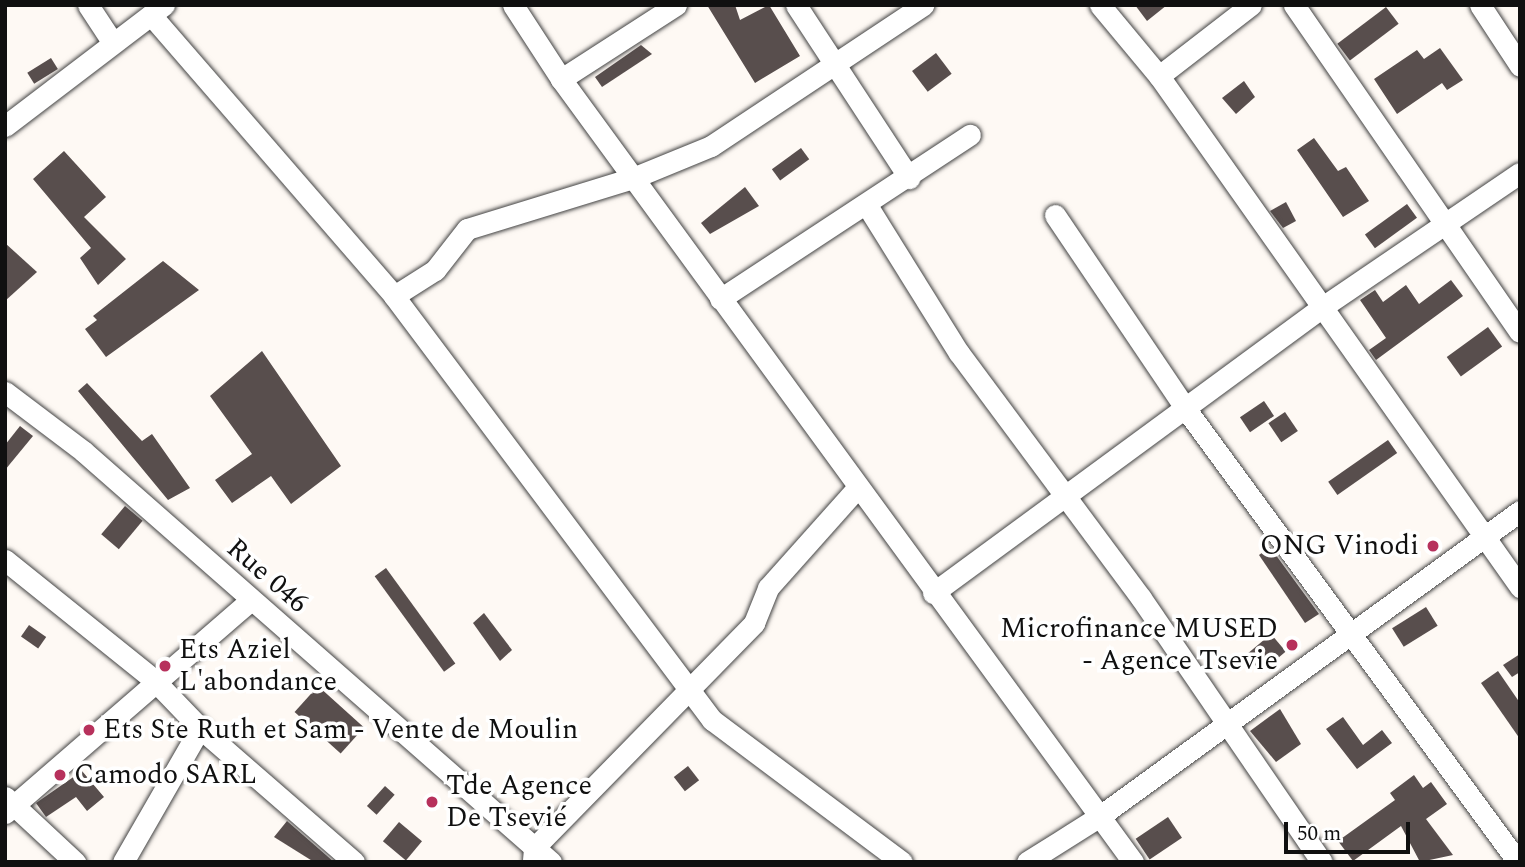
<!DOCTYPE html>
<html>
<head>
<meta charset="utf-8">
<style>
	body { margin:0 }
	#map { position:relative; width:1525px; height:867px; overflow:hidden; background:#fef9f4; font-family:Spectral,serif }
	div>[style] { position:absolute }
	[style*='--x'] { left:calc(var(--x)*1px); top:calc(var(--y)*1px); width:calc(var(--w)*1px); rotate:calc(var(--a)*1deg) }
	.building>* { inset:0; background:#584e4d; transform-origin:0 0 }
	.roads { filter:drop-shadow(0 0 2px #434343) drop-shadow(0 0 2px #434343) }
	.minor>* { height:21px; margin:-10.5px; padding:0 10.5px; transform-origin:10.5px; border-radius:10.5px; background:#fff }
	.dots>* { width:19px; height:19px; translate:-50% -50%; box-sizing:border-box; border:4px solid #fff; border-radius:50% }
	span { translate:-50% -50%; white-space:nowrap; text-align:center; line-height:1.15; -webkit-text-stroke:7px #fff; paint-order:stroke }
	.poi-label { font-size:28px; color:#101010 }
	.right { translate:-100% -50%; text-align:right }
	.left { translate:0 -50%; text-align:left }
	.street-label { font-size:28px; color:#101010 }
	.frame { position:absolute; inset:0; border:7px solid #101010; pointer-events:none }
	.scale { position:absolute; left:1284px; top:822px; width:126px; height:32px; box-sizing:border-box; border:4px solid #101010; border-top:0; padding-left:9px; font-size:21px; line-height:24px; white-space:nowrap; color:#101010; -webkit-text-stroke:5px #fff; paint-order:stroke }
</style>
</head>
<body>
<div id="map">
	<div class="building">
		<i style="clip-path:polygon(707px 5px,735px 5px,740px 20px,769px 5px,800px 56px,755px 83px)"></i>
		<i style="clip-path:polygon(1135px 5px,1167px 5px,1147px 21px)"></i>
		<i style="left:1386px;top:7px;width:21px;height:61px;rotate:53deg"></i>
		<i style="clip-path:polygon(641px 45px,652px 54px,602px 87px,595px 77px)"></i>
		<i style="clip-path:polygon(1440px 48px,1463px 80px,1447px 90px,1442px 83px,1397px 114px,1374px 79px,1417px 50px,1424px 59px)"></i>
		<i style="left:936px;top:53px;width:26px;height:30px;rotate:53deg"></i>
		<i style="left:51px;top:58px;width:13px;height:28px;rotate:58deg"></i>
		<i style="clip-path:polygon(1244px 81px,1255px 97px,1236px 114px,1222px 98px)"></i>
		<i style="clip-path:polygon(1314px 138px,1338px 171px,1346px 167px,1369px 201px,1343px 217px,1297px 150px)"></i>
		<i style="left:801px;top:148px;width:14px;height:36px;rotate:54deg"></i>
		<i style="clip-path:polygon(64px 151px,106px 197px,84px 217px,126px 259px,98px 285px,80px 258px,91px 248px,33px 179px)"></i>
		<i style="clip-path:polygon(745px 187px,759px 206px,710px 234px,701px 223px)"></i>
		<i style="clip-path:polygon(1286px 202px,1296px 221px,1283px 228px,1270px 211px)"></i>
		<i style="left:1407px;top:204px;width:17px;height:52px;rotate:54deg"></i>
		<i style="clip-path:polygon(5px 243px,37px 272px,5px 301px)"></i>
		<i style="clip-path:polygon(163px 261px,199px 290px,106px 357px,85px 329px,97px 320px,93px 316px)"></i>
		<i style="clip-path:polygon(1451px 280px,1463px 296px,1376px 360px,1369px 350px,1386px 338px,1360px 300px,1375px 290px,1383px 302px,1406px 285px,1419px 304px)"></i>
		<i style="left:1488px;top:327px;width:24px;height:51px;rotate:54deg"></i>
		<i style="clip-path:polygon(262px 351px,341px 466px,291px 504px,271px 476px,232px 503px,215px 480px,252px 454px,210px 396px)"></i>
		<i style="clip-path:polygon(87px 383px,142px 441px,152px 434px,190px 488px,168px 500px,78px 391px)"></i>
		<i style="left:1264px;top:401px;width:18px;height:29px;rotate:56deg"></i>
		<i style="left:1285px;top:412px;width:23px;height:20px;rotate:56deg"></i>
		<i style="clip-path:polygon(20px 426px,33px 436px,5px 470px,5px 445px)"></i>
		<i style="left:1388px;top:440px;width:16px;height:73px;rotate:55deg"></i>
		<i style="left:125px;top:506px;width:23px;height:37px;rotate:40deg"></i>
		<i style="clip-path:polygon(1270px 547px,1319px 614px,1305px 623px,1259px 555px)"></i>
		<i style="left:386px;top:568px;width:118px;height:14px;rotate:54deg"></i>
		<i style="left:1426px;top:607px;width:22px;height:40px;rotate:58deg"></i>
		<i style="clip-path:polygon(484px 613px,512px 650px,500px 661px,473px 623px)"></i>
		<i style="left:29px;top:625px;width:21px;height:14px;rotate:35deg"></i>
		<i style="left:1271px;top:634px;width:23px;height:32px;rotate:50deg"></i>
		<i style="clip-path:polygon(1520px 654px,1520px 672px,1512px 677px,1503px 665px)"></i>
		<i style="clip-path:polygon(1498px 671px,1520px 703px,1520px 739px,1481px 683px)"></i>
		<i style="left:318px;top:686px;width:62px;height:35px;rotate:42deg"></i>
		<i style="clip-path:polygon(1280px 709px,1301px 744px,1276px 762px,1250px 731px)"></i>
		<i style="clip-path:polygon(1343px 717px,1363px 745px,1382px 730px,1392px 743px,1357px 769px,1326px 729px)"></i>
		<i style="left:688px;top:766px;width:18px;height:18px;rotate:52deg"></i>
		<i style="clip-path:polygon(82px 771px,104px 797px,87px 811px,76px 797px,46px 817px,36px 803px)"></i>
		<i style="clip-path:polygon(1414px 775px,1423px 788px,1431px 782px,1447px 804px,1426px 819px,1453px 855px,1420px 862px,1401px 826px,1353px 861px,1338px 841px,1395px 800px,1390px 793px)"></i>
		<i style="left:385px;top:786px;width:13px;height:27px;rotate:42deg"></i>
		<i style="left:1168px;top:817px;width:25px;height:39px;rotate:56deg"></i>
		<i style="clip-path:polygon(287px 821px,334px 862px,314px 862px,274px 837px)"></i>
		<i style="left:399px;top:822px;width:30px;height:25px;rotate:40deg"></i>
	</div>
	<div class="roads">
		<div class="minor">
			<i style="--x:88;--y:5;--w:45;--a:56.7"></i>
			<i style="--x:513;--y:5;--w:88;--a:57"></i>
			<i style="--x:676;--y:5;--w:137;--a:147.2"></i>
			<i style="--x:561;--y:79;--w:970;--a:53.85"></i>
			<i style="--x:796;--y:5;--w:207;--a:56.8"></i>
			<i style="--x:1100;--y:5;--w:92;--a:50.3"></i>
			<i style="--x:1159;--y:76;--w:626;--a:54.76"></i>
			<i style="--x:1294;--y:5;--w:397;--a:55.4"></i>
			<i style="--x:1480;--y:5;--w:73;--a:56.7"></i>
			<i style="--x:151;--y:15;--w:371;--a:49.1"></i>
			<i style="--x:394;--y:296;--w:530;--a:53.13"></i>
			<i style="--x:712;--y:720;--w:237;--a:36.8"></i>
			<i style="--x:1159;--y:76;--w:116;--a:-37.7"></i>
			<i style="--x:5;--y:126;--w:200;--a:-37.3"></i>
			<i style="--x:868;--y:207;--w:172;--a:58.1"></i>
			<i style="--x:959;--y:353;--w:305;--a:53.4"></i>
			<i style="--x:1141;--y:598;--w:320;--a:55.6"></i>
			<i style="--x:1055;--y:215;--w:233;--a:56"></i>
			<i style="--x:1185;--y:408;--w:563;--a:53.74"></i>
			<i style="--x:394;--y:296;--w:49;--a:-32.4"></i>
			<i style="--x:435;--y:270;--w:52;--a:-52"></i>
			<i style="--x:467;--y:229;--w:174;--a:-17.1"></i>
			<i style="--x:633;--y:178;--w:84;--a:-22.3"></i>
			<i style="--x:711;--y:146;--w:255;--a:-33.6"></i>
			<i style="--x:720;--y:299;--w:299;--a:-33.3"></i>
			<i style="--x:5;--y:392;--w:98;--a:37.1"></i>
			<i style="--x:83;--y:451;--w:623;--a:41.29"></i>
			<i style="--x:5;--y:560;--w:190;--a:38.8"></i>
			<i style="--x:153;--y:679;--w:68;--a:46.2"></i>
			<i style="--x:200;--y:728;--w:204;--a:41"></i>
			<i style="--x:933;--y:593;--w:481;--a:-36.3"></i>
			<i style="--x:1321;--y:308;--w:240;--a:-34.2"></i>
			<i style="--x:5;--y:797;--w:96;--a:42.9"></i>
			<i style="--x:5;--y:813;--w:325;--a:-40.9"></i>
			<i style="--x:533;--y:860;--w:12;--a:-85"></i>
			<i style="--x:534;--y:848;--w:315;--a:-45.6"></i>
			<i style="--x:754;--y:623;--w:38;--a:-68"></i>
			<i style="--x:768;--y:588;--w:134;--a:-48.3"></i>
			<i style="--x:123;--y:862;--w:155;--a:-60.1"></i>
			<i style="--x:1027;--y:862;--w:86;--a:-32.2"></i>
			<i style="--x:1100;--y:816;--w:519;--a:-35.99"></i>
		</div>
	</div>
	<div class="dots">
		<i style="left:1433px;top:546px;background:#b7315c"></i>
		<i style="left:1292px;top:645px;background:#b7315c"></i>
		<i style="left:165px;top:666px;background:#b7315c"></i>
		<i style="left:89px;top:730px;background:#b7315c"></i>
		<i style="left:60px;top:775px;background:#b7315c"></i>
		<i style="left:432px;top:802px;background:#b7315c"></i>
	</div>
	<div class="poi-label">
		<span class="right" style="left:1419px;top:546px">ONG Vinodi</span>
		<span class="right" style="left:1278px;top:645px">Microfinance MUSED<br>- Agence Tsevie</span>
		<span class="left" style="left:179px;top:666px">Ets Aziel<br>L'abondance</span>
		<span class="left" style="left:103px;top:730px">Ets Ste Ruth et Sam - Vente de Moulin</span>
		<span class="left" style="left:74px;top:775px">Camodo SARL</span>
		<span class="left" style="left:446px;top:802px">Tde Agence<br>De Tsevié</span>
	</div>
	<div class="street-label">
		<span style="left:267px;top:576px;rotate:41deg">Rue 046</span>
	</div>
	<div class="frame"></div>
	<div class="scale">50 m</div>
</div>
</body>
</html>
